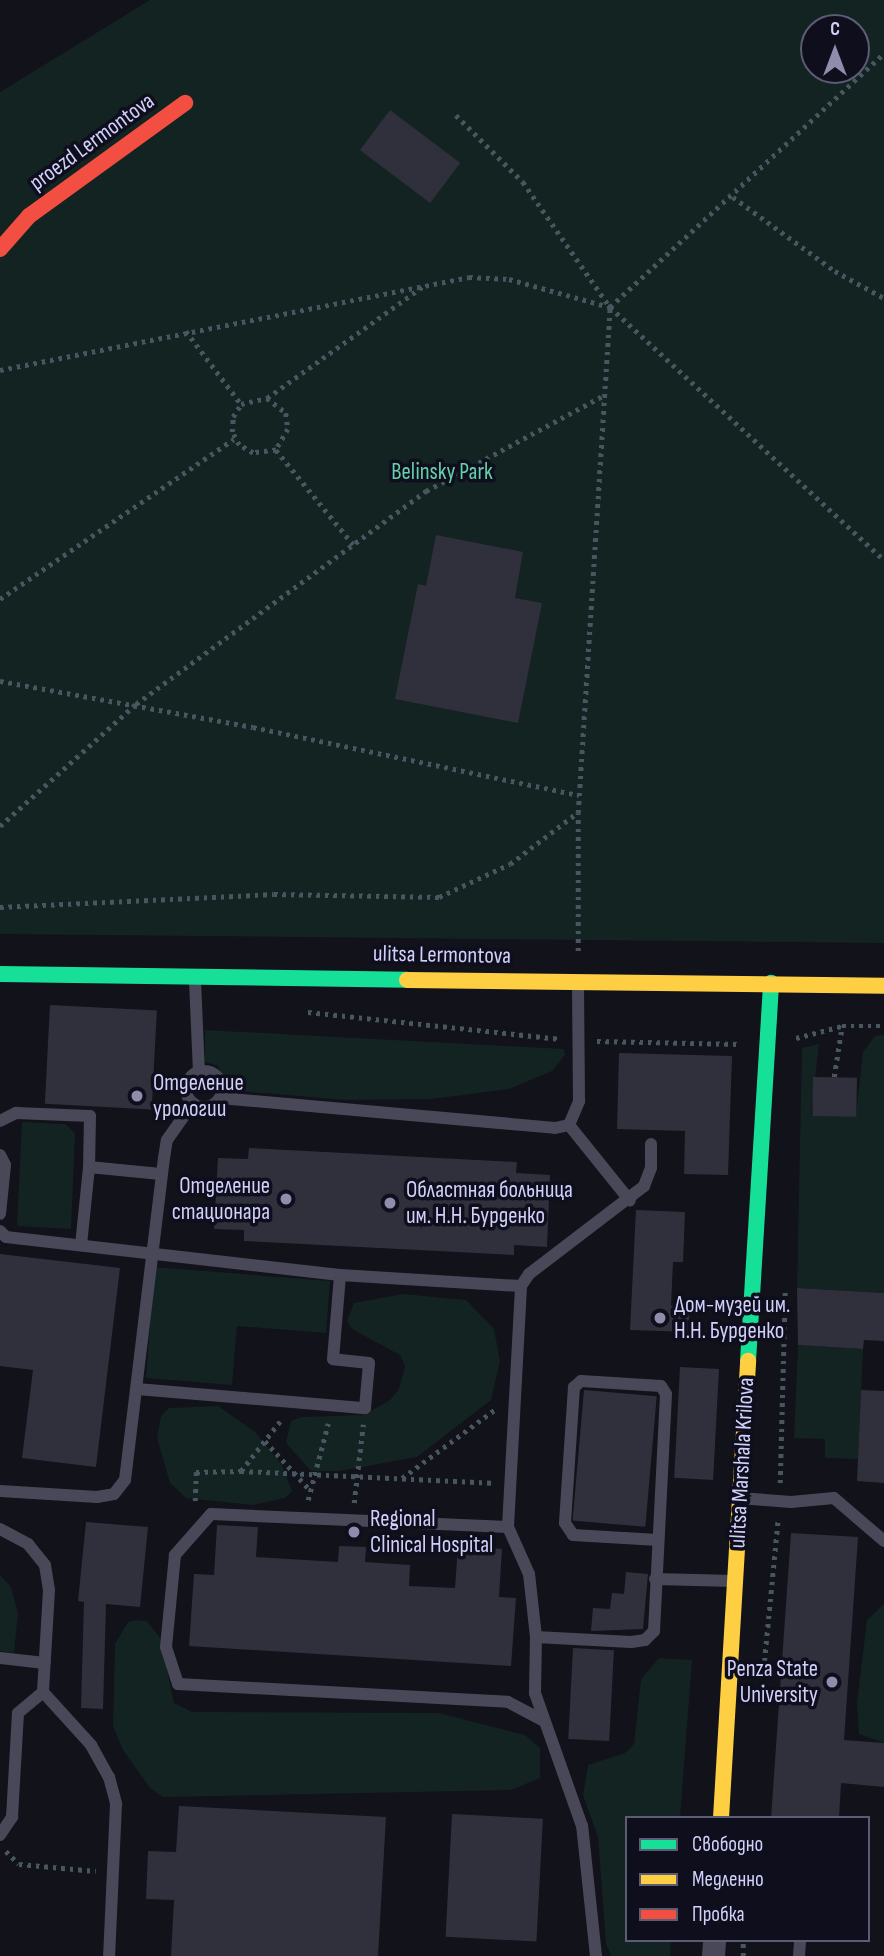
<!DOCTYPE html>
<html>
<head>
<meta charset="utf-8">
<style>
	body { margin:0 }
	#map { position:relative; width:884px; height:1956px; overflow:hidden; background:#12121a; font-family:"Sofia Sans Condensed",sans-serif }
	div>[style] { position:absolute }
	[style*='--x'] { left:calc(var(--x)*1px); top:calc(var(--y)*1px); width:calc(var(--w)*1px); rotate:calc(var(--a)*1deg) }
	.green>* { inset:0; background:#122322 }
	.building>* { inset:0; background:#302f3c; transform-origin:0 0 }
	.path>* { height:4.5px; margin-top:-2.25px; transform-origin:0; background:repeating-linear-gradient(90deg,#48565f 0 3.5px,transparent 0 8.5px) }
	.lane>* { height:12px; margin:-6px; padding:0 6px; transform-origin:6px; border-radius:6px; background:#484859 }
	.lane>.ring { margin:-6px; padding:0; box-sizing:content-box; background:none; border:12px solid #484859; border-radius:50% }
	.street>* { height:23px; margin:-11.5px; padding:0 11.5px; transform-origin:11.5px; border-radius:11.5px; background:#484859 }
	.fast>* { height:16px; margin:-8px; padding:0 8px; transform-origin:8px; border-radius:8px; background:#16e098 }
	.slow>* { height:16px; margin:-8px; padding:0 8px; transform-origin:8px; border-radius:8px; background:#ffcf43 }
	.jam>* { height:16px; margin:-8px; padding:0 8px; transform-origin:8px; border-radius:8px; background:#f24e42 }
	.dots>* { width:19px; height:19px; translate:-50% -50%; box-sizing:border-box; border:4px solid #0f0e1d; border-radius:50% }
	span { translate:-50% -50%; white-space:nowrap; text-align:center; line-height:1.15; -webkit-text-stroke:7px #0f0e1d; paint-order:stroke }
	.street-label { font-size:23px; color:#d0d0fa }
	.park-label { font-size:23px; color:#64d1aa }
	.poi-label { font-size:23px; color:#d0d0fa }
	.left { translate:0 -50%; text-align:left }
	.right { translate:-100% -50%; text-align:right }
	.legend { position:absolute; left:625px; top:1816px; width:245px; height:126px; box-sizing:border-box; background:#0f0e1d; border:2px solid #5c5c75; margin:0; padding:9px 12px; list-style:none; font-size:21px; color:#d0d0fa }
	.legend li { display:flex; align-items:center; gap:14px; height:35px }
	.legend b { width:35px; border:2px solid #5c5c75 }
	.north { position:absolute; left:800px; top:14px; width:70px; height:70px; box-sizing:border-box; background:#0f0e1d; border:2px solid #5c5c75; border-radius:50%; rotate:0deg; font-size:19px; font-weight:700; line-height:28px; text-align:center; color:#d0d0fa }
	.north::after { content:''; display:block; margin:auto; width:24px; height:32px; background:#8e8eac; clip-path:polygon(50% 0,100% 100%,50% 72%,0 100%) }
</style>
</head>
<body>
<div id="map">
	<div class="green">
		<i style="clip-path:polygon(evenodd,150px 0,884px 0,884px 943px,0 934px,0 92px,150px 0,814px 28px,856px 28px,856px 70px,814px 70px,814px 28px)"></i>
		<i style="clip-path:polygon(205px 1030px,564px 1049px,565px 1055px,552px 1071px,509px 1089px,432px 1099px,346px 1100px,227px 1090px,218px 1066px,205px 1062px)"></i>
		<i style="clip-path:polygon(884px 1035px,884px 1293px,797px 1288px,802px 1048px,819px 1044px,811px 1115px,856px 1116px,863px 1052px,875px 1036px)"></i>
		<i style="clip-path:polygon(22px 1122px,65px 1124px,75px 1133px,71px 1229px,17px 1226px)"></i>
		<i style="clip-path:polygon(154px 1267px,330px 1281px,326px 1333px,237px 1326px,232px 1385px,146px 1378px)"></i>
		<i style="clip-path:polygon(403px 1294px,466px 1300px,494px 1329px,500px 1361px,491px 1400px,417px 1457px,340px 1471px,311px 1471px,286px 1443px,291px 1421px,301px 1417px,364px 1415px,390px 1400px,399px 1389px,405px 1366px,400px 1355px,352px 1329px,347px 1321px,354px 1303px)"></i>
		<i style="clip-path:polygon(798px 1345px,863px 1349px,858px 1459px,825px 1458px,825px 1439px,794px 1438px)"></i>
		<i style="clip-path:polygon(218px 1406px,255px 1432px,282px 1465px,292px 1491px,285px 1498px,253px 1505px,186px 1498px,170px 1483px,157px 1438px,161px 1416px,169px 1408px)"></i>
		<i style="clip-path:polygon(0 1575px,11px 1587px,18px 1613px,14px 1653px,0 1651px)"></i>
		<i style="clip-path:polygon(884px 1604px,884px 1743px,859px 1734px,857px 1703px,867px 1620px)"></i>
		<i style="clip-path:polygon(137px 1620px,147px 1621px,160px 1638px,174px 1703px,192px 1712px,439px 1713px,525px 1735px,540px 1748px,540px 1778px,511px 1790px,163px 1797px,150px 1788px,123px 1750px,113px 1726px,115px 1644px,128px 1622px)"></i>
		<i style="clip-path:polygon(659px 1658px,692px 1660px,680px 1818px,627px 1818px,627px 1940px,671px 1940px,670px 1956px,611px 1956px,606px 1943px,598px 1837px,583px 1795px,588px 1765px,625px 1753px,634px 1744px,641px 1679px)"></i>
	</div>
	<div class="building">
		<i style="left:390px;top:110px;width:88px;height:50px;rotate:37deg"></i>
		<i style="clip-path:polygon(436px 535px,523px 552px,515px 598px,542px 603px,518px 723px,395px 699px,418px 584px,426px 586px)"></i>
		<i style="left:50px;top:1005px;width:107px;height:99px;rotate:3deg"></i>
		<i style="clip-path:polygon(619px 1053px,732px 1056px,728px 1175px,684px 1174px,685px 1131px,617px 1129px)"></i>
		<i style="left:813px;top:1077px;width:44px;height:39px;rotate:1deg"></i>
		<i style="clip-path:polygon(249px 1148px,517px 1162px,516px 1173px,550px 1175px,547px 1247px,514px 1245px,514px 1255px,244px 1241px,244px 1230px,214px 1229px,218px 1158px,248px 1159px)"></i>
		<i style="clip-path:polygon(636px 1210px,685px 1212px,683px 1262px,673px 1262px,671px 1306px,689px 1307px,689px 1332px,630px 1330px)"></i>
		<i style="clip-path:polygon(0 1254px,120px 1268px,96px 1467px,22px 1458px,33px 1370px,0 1366px)"></i>
		<i style="clip-path:polygon(797px 1288px,884px 1293px,884px 1341px,864px 1340px,863px 1349px,798px 1345px)"></i>
		<i style="left:680px;top:1367px;width:39px;height:111px;rotate:3deg"></i>
		<i style="left:584px;top:1390px;width:73px;height:131px;rotate:5deg"></i>
		<i style="clip-path:polygon(861px 1390px,884px 1391px,884px 1483px,857px 1481px)"></i>
		<i style="clip-path:polygon(86px 1522px,148px 1527px,140px 1607px,106px 1604px,103px 1709px,81px 1708px,84px 1602px,78px 1601px)"></i>
		<i style="clip-path:polygon(217px 1525px,258px 1527px,256px 1557px,338px 1562px,339px 1546px,366px 1547px,365px 1562px,410px 1565px,409px 1586px,455px 1588px,458px 1546px,502px 1549px,499px 1597px,516px 1598px,511px 1666px,189px 1646px,194px 1574px,214px 1575px)"></i>
		<i style="clip-path:polygon(791px 1533px,858px 1537px,844px 1740px,884px 1743px,884px 1787px,841px 1783px,839px 1818px,771px 1818px)"></i>
		<i style="clip-path:polygon(626px 1572px,648px 1574px,643px 1629px,591px 1631px,593px 1608px,610px 1609px,612px 1593px,624px 1594px)"></i>
		<i style="left:573px;top:1648px;width:41px;height:91px;rotate:3deg"></i>
		<i style="clip-path:polygon(179px 1806px,386px 1817px,378px 1956px,171px 1956px,174px 1900px,146px 1899px,148px 1851px,176px 1852px)"></i>
		<i style="left:452px;top:1814px;width:91px;height:123px;rotate:3deg"></i>
	</div>
	<div class="path">
		<i style="--x:456;--y:115;--w:95;--a:45"></i>
		<i style="--x:523;--y:182;--w:152;--a:55.2"></i>
		<i style="--x:733;--y:197;--w:126;--a:36"></i>
		<i style="--x:835;--y:271;--w:56;--a:28.9"></i>
		<i style="--x:186;--y:331;--w:91;--a:53"></i>
		<i style="--x:0;--y:370;--w:478;--a:-11.2"></i>
		<i style="--x:469;--y:277;--w:40;--a:2.9"></i>
		<i style="--x:509;--y:279;--w:105;--a:15.5"></i>
		<i style="--x:610;--y:307;--w:373;--a:42.7"></i>
		<i style="--x:267;--y:398;--w:24;--a:38"></i>
		<i style="--x:286;--y:413;--w:16;--a:83"></i>
		<i style="--x:288;--y:429;--w:24;--a:120"></i>
		<i style="--x:276;--y:450;--w:23;--a:173"></i>
		<i style="--x:253;--y:453;--w:16;--a:-150"></i>
		<i style="--x:239;--y:445;--w:15;--a:-118"></i>
		<i style="--x:232;--y:432;--w:15;--a:-86"></i>
		<i style="--x:233;--y:417;--w:15;--a:-58"></i>
		<i style="--x:241;--y:404;--w:27;--a:-13"></i>
		<i style="--x:267;--y:398;--w:191;--a:-35.6"></i>
		<i style="--x:276;--y:450;--w:122;--a:50.7"></i>
		<i style="--x:0;--y:599;--w:283;--a:-34.4"></i>
		<i style="--x:0;--y:681;--w:257;--a:10.3"></i>
		<i style="--x:253;--y:727;--w:333;--a:11.8"></i>
		<i style="--x:0;--y:826;--w:183;--a:-41.9"></i>
		<i style="--x:136;--y:704;--w:360;--a:-36.3"></i>
		<i style="--x:426;--y:491;--w:202;--a:-28.3"></i>
		<i style="--x:0;--y:907;--w:274;--a:-2.7"></i>
		<i style="--x:274;--y:894;--w:165;--a:1"></i>
		<i style="--x:439;--y:897;--w:78;--a:-24.9"></i>
		<i style="--x:510;--y:864;--w:84;--a:-37.3"></i>
		<i style="--x:578;--y:951;--w:138;--a:-90"></i>
		<i style="--x:578;--y:813;--w:507;--a:-86.38"></i>
		<i style="--x:610;--y:307;--w:374;--a:-42.8"></i>
		<i style="--x:308;--y:1012;--w:254;--a:6.1"></i>
		<i style="--x:796;--y:1038;--w:48;--a:-14.6"></i>
		<i style="--x:842;--y:1026;--w:42;--a:0"></i>
		<i style="--x:597;--y:1041;--w:142;--a:1.2"></i>
		<i style="--x:834;--y:1077;--w:52;--a:-81.1"></i>
		<i style="--x:265;--y:1441;--w:67;--a:47.4"></i>
		<i style="--x:241;--y:1471;--w:251;--a:2.7"></i>
		<i style="--x:402;--y:1478;--w:118;--a:-36.4"></i>
		<i style="--x:780;--y:1483;--w:191;--a:-88.5"></i>
		<i style="--x:308;--y:1500;--w:79;--a:-75.3"></i>
		<i style="--x:195;--y:1501;--w:29;--a:-88"></i>
		<i style="--x:196;--y:1472;--w:45;--a:-1.3"></i>
		<i style="--x:241;--y:1471;--w:65;--a:-51.9"></i>
		<i style="--x:354;--y:1503;--w:79;--a:-83.4"></i>
		<i style="--x:761;--y:1695;--w:176;--a:-84.5"></i>
		<i style="--x:6;--y:1851;--w:18;--a:45"></i>
		<i style="--x:19;--y:1864;--w:77;--a:5.2"></i>
		<i style="--x:743;--y:1956;--w:16;--a:-90"></i>
	</div>
	<div class="lane">
		<i style="--x:195;--y:981;--w:90;--a:87.5"></i>
		<i class="ring" style="left:186px;top:1071px;width:24px;height:24px"></i>
		<i style="--x:220;--y:1098;--w:336;--a:5.1"></i>
		<i style="--x:555;--y:1128;--w:14;--a:-12"></i>
		<i style="--x:569;--y:1125;--w:26;--a:-67"></i>
		<i style="--x:579;--y:1101;--w:116;--a:-90.5"></i>
		<i style="--x:0;--y:1121;--w:18;--a:-27"></i>
		<i style="--x:16;--y:1113;--w:74;--a:2.3"></i>
		<i style="--x:90;--y:1116;--w:51;--a:91.1"></i>
		<i style="--x:569;--y:1125;--w:97;--a:51.2"></i>
		<i style="--x:0;--y:1155;--w:11;--a:63"></i>
		<i style="--x:5;--y:1165;--w:49;--a:95.8"></i>
		<i style="--x:0;--y:1231;--w:8;--a:45"></i>
		<i style="--x:6;--y:1237;--w:336;--a:6.5"></i>
		<i style="--x:340;--y:1275;--w:181;--a:3.5"></i>
		<i style="--x:81;--y:1245;--w:78;--a:-84.1"></i>
		<i style="--x:89;--y:1167;--w:72;--a:5.6"></i>
		<i style="--x:137;--y:1389;--w:229;--a:4.8"></i>
		<i style="--x:365;--y:1408;--w:45;--a:-84.9"></i>
		<i style="--x:369;--y:1363;--w:36;--a:-174"></i>
		<i style="--x:333;--y:1359;--w:84;--a:-85.2"></i>
		<i style="--x:0;--y:1491;--w:97;--a:3.5"></i>
		<i style="--x:97;--y:1497;--w:17;--a:-10"></i>
		<i style="--x:114;--y:1494;--w:18;--a:-52"></i>
		<i style="--x:125;--y:1480;--w:324;--a:-83.1"></i>
		<i style="--x:164;--y:1158;--w:18;--a:-81"></i>
		<i style="--x:167;--y:1140;--w:45;--a:-54.9"></i>
		<i style="--x:740;--y:1498;--w:51;--a:4.5"></i>
		<i style="--x:791;--y:1502;--w:43;--a:-5.3"></i>
		<i style="--x:834;--y:1498;--w:66;--a:40.7"></i>
		<i style="--x:508;--y:1527;--w:297;--a:-177.5"></i>
		<i style="--x:211;--y:1514;--w:55;--a:131.3"></i>
		<i style="--x:175;--y:1555;--w:92;--a:95.6"></i>
		<i style="--x:166;--y:1647;--w:39;--a:72"></i>
		<i style="--x:178;--y:1684;--w:330;--a:3.1"></i>
		<i style="--x:508;--y:1702;--w:41;--a:27.8"></i>
		<i style="--x:0;--y:1529;--w:32;--a:28"></i>
		<i style="--x:28;--y:1544;--w:27;--a:51"></i>
		<i style="--x:45;--y:1565;--w:25;--a:81"></i>
		<i style="--x:49;--y:1590;--w:102;--a:93.4"></i>
		<i style="--x:43;--y:1692;--w:72;--a:47.8"></i>
		<i style="--x:91;--y:1745;--w:37;--a:61"></i>
		<i style="--x:109;--y:1777;--w:28;--a:75"></i>
		<i style="--x:116;--y:1804;--w:152;--a:92.6"></i>
		<i style="--x:655;--y:1579;--w:79;--a:1.5"></i>
		<i style="--x:536;--y:1637;--w:95;--a:3"></i>
		<i style="--x:631;--y:1642;--w:14;--a:-8"></i>
		<i style="--x:645;--y:1640;--w:13;--a:-45"></i>
		<i style="--x:654;--y:1631;--w:237;--a:-87.1"></i>
		<i style="--x:666;--y:1394;--w:9;--a:-122"></i>
		<i style="--x:661;--y:1386;--w:80;--a:-176.4"></i>
		<i style="--x:581;--y:1381;--w:9;--a:139"></i>
		<i style="--x:574;--y:1387;--w:136;--a:93.8"></i>
		<i style="--x:565;--y:1523;--w:14;--a:56"></i>
		<i style="--x:573;--y:1535;--w:85;--a:3.4"></i>
		<i style="--x:0;--y:1658;--w:45;--a:6.3"></i>
		<i style="--x:0;--y:1835;--w:22;--a:-56"></i>
		<i style="--x:12;--y:1817;--w:104;--a:-86.7"></i>
		<i style="--x:18;--y:1713;--w:33;--a:-40"></i>
		<i style="--x:596;--y:1956;--w:131;--a:-96.1"></i>
		<i style="--x:582;--y:1826;--w:141;--a:-109.5"></i>
		<i style="--x:535;--y:1693;--w:56;--a:-89"></i>
		<i style="--x:536;--y:1637;--w:63;--a:-96.3"></i>
		<i style="--x:529;--y:1574;--w:51;--a:-114.1"></i>
		<i style="--x:508;--y:1527;--w:241;--a:-86.9"></i>
		<i style="--x:521;--y:1286;--w:14;--a:-56"></i>
		<i style="--x:529;--y:1274;--w:145;--a:-37.4"></i>
		<i style="--x:644;--y:1186;--w:19;--a:-69"></i>
		<i style="--x:651;--y:1168;--w:24;--a:-90"></i>
		<i style="--x:799;--y:1956;--w:14;--a:-86"></i>
	</div>
	<div class="street">
		<i style="--x:713;--y:1956;--w:16;--a:-86"></i>
	</div>
	<div class="fast">
		<i style="--x:0;--y:974;--w:407;--a:0.8"></i>
		<i style="--x:748;--y:1361;--w:379;--a:-86.5"></i>
	</div>
	<div class="slow">
		<i style="--x:407;--y:980;--w:477;--a:0.7"></i>
		<i style="--x:721;--y:1818;--w:458;--a:-86.6"></i>
	</div>
	<div class="jam">
		<i style="--x:0;--y:249;--w:44;--a:-48.7"></i>
		<i style="--x:29;--y:216;--w:193;--a:-35.9"></i>
	</div>
	<div class="dots">
		<i style="left:137px;top:1096px;background:#8e8eac"></i>
		<i style="left:286px;top:1199px;background:#8e8eac"></i>
		<i style="left:390px;top:1203px;background:#8e8eac"></i>
		<i style="left:660px;top:1318px;background:#8e8eac"></i>
		<i style="left:354px;top:1532px;background:#8e8eac"></i>
		<i style="left:832px;top:1682px;background:#8e8eac"></i>
	</div>
	<div class="street-label">
		<span style="left:92px;top:142px;rotate:-36deg">proezd Lermontova</span>
		<span style="left:442px;top:955px;rotate:1deg">ulitsa Lermontova</span>
		<span style="left:742px;top:1463px;rotate:-87deg">ulitsa Marshala Krilova</span>
	</div>
	<div class="park-label">
		<span style="left:442px;top:472px">Belinsky Park</span>
	</div>
	<div class="poi-label">
		<span class="left" style="left:153px;top:1096px">Отделение<br>урологии</span>
		<span class="right" style="left:270px;top:1199px">Отделение<br>стационара</span>
		<span class="left" style="left:406px;top:1203px">Областная больница<br>им. Н.Н. Бурденко</span>
		<span class="left" style="left:674px;top:1318px">Дом-музей им.<br>Н.Н. Бурденко</span>
		<span class="left" style="left:370px;top:1532px">Regional<br>Clinical Hospital</span>
		<span class="right" style="left:818px;top:1682px">Penza State<br>University</span>
	</div>
	<ul class="legend">
	<li><b style="height:9px;background:#16e098"></b>Свободно</li>
	<li><b style="height:9px;background:#ffcf43"></b>Медленно</li>
	<li><b style="height:9px;background:#f24e42"></b>Пробка</li>
	</ul>
	<div class="north">С</div>
</div>
</body>
</html>
